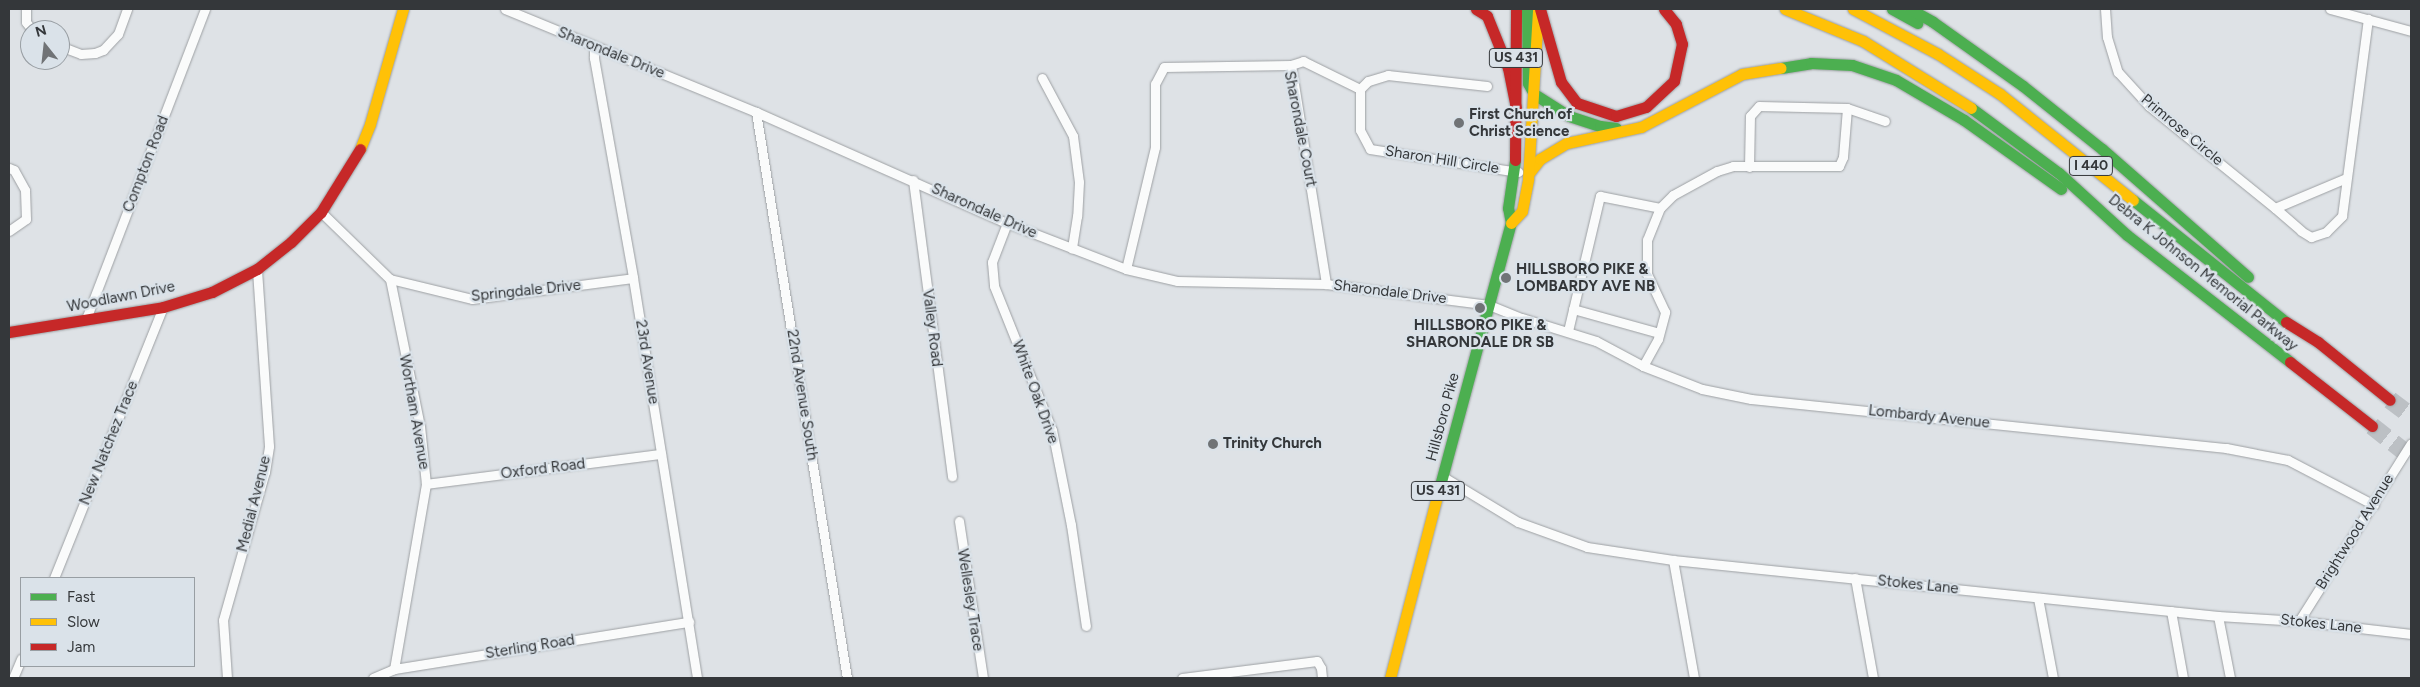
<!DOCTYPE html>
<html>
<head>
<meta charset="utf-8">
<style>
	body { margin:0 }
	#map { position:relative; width:2420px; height:687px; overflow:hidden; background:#dee2e6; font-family:Figtree,sans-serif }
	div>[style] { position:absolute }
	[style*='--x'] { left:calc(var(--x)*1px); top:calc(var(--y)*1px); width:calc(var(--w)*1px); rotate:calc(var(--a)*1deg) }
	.highway-tunnel>* { height:18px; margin-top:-9px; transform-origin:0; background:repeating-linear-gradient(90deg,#bcc0c4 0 18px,transparent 0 27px) }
	.roads { filter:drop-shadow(0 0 1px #9da0a3) drop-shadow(0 0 1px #9da0a3) }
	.street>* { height:9px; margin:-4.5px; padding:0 4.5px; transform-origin:4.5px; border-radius:4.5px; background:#fafbfb }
	.fast>* { height:11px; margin:-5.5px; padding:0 5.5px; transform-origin:5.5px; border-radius:5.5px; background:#4caf50 }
	.slow>* { height:11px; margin:-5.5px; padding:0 5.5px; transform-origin:5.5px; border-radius:5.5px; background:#ffc107 }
	.jam>* { height:11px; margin:-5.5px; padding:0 5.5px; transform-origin:5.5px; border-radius:5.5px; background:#c62828 }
	.dots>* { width:14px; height:14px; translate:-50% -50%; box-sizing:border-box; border:2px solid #dae2e9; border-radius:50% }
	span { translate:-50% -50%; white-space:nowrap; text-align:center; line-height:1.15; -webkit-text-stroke:4.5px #dae2e9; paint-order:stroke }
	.shield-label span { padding:1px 4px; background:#dae2e9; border:1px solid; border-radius:4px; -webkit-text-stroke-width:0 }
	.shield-label { font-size:14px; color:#34373a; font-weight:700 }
	.street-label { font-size:15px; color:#34373a }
	.poi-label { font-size:15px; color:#34373a; font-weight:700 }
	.left { translate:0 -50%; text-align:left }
	.frame { position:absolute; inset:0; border:10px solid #34373a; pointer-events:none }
	.legend { position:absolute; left:20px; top:577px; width:175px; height:90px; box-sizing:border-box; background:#dae2e9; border:1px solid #989ea3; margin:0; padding:6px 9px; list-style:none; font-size:15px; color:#34373a }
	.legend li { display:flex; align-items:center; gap:10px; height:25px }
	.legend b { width:25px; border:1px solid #989ea3 }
	.north { position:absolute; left:20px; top:20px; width:50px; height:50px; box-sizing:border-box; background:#dae2e9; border:1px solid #989ea3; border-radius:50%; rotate:344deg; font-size:14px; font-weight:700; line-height:20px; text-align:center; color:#34373a }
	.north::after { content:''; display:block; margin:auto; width:18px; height:22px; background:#707376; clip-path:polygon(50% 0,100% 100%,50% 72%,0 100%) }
</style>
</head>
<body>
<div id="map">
	<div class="highway-tunnel">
		<i style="--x:2390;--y:400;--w:26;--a:37"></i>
		<i style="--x:2372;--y:426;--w:50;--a:38.5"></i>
	</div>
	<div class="roads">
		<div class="street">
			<i style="--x:26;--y:9;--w:13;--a:90"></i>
			<i style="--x:26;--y:22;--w:10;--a:53"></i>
			<i style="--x:505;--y:9;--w:271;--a:22.3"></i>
			<i style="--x:756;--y:112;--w:274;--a:23.9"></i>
			<i style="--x:1007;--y:223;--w:128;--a:21.1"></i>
			<i style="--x:1126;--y:269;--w:52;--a:13.2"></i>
			<i style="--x:1177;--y:281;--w:149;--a:1.2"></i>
			<i style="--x:1326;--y:284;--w:164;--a:7.3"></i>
			<i style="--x:1489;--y:305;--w:35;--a:22"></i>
			<i style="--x:1522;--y:318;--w:77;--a:17.3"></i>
			<i style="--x:1596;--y:341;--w:53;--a:28"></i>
			<i style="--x:1643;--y:366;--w:63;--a:21.3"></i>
			<i style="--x:1702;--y:389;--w:50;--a:11.5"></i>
			<i style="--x:1751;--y:399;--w:478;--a:5.9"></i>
			<i style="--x:2226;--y:448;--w:63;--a:11"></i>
			<i style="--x:2288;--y:460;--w:97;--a:27.6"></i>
			<i style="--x:2105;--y:9;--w:28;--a:86"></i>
			<i style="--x:2107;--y:37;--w:37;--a:73"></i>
			<i style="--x:2118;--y:72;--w:46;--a:47.6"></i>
			<i style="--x:2149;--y:106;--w:162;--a:39"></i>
			<i style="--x:2275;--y:208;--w:77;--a:-22.9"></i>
			<i style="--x:2330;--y:9;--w:84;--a:15.2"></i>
			<i style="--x:60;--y:46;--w:22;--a:21"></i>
			<i style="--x:81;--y:54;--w:14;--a:-4"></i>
			<i style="--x:95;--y:53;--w:9;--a:-21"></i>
			<i style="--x:103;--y:50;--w:22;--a:-47"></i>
			<i style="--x:118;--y:34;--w:27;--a:-70"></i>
			<i style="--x:594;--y:46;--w:12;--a:90"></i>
			<i style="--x:594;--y:58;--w:223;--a:79.9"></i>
			<i style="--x:633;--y:278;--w:405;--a:80.9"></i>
			<i style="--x:1291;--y:65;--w:222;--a:80.9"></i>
			<i style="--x:1042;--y:78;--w:66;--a:61.9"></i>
			<i style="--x:1073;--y:136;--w:46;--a:82.6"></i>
			<i style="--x:1079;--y:182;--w:34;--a:93"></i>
			<i style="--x:1077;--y:216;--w:33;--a:99"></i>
			<i style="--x:1487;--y:86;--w:100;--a:-173.7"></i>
			<i style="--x:1388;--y:75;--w:21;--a:163"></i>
			<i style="--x:1368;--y:81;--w:11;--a:135"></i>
			<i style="--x:1360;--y:89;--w:41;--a:90"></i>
			<i style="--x:1360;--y:130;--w:21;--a:62"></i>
			<i style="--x:1370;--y:149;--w:150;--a:8.8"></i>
			<i style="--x:756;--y:112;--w:573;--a:80.87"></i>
			<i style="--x:1749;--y:167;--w:51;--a:-88.9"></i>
			<i style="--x:1750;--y:116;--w:13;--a:-48"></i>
			<i style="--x:1759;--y:106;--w:88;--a:1.3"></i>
			<i style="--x:1847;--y:108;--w:40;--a:18.9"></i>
			<i style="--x:9;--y:168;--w:5;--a:22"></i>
			<i style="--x:14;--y:170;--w:23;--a:61"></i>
			<i style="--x:25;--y:190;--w:29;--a:88"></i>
			<i style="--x:26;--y:219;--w:21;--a:145"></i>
			<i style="--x:913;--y:180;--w:299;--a:82.5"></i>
			<i style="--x:2275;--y:208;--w:35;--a:41"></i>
			<i style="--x:2301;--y:231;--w:12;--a:31"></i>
			<i style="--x:2311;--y:237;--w:16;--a:-18"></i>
			<i style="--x:2326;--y:232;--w:23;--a:-45"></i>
			<i style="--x:2342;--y:216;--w:199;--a:-82.5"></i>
			<i style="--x:321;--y:212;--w:96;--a:44.2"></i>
			<i style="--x:390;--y:279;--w:150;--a:78.5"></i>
			<i style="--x:420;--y:426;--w:58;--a:84.1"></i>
			<i style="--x:426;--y:484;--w:188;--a:99.8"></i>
			<i style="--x:1007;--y:223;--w:42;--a:111"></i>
			<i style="--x:992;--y:262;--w:24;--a:85"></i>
			<i style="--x:994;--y:286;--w:155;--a:68.1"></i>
			<i style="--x:1052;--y:430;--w:97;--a:78.7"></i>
			<i style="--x:1071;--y:525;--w:102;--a:81.6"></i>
			<i style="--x:1126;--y:269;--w:125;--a:-76.6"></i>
			<i style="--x:1155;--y:147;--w:63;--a:-90"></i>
			<i style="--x:1155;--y:84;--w:19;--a:-62"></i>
			<i style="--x:1164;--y:67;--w:127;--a:-0.9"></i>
			<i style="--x:1291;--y:65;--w:13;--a:-18"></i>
			<i style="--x:1303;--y:61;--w:64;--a:26.2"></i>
			<i style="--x:390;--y:279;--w:84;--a:13.7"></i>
			<i style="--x:472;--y:299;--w:162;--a:-7.4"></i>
			<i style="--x:1573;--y:309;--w:89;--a:15.6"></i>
			<i style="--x:86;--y:319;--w:332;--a:-69"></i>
			<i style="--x:1568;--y:331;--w:139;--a:-76.7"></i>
			<i style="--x:1600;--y:196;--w:61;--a:11.3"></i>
			<i style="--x:1643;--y:366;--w:31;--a:-61"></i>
			<i style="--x:1658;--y:339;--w:28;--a:-75"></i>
			<i style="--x:1665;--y:312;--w:42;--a:-115.3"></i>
			<i style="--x:1647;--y:274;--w:34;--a:-90"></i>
			<i style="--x:1647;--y:240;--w:35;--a:-68"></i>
			<i style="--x:1660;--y:208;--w:18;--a:-45"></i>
			<i style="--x:1673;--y:195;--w:50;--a:-28.6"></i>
			<i style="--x:1717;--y:171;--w:17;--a:-17"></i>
			<i style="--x:1733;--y:166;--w:106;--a:0"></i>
			<i style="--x:1839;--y:166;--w:10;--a:-66"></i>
			<i style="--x:1843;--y:157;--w:49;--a:-85.3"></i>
			<i style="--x:1442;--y:476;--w:89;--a:31.2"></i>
			<i style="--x:1518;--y:522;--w:73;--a:19.9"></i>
			<i style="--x:1587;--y:547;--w:87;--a:8.6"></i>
			<i style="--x:1673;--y:560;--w:548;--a:5.87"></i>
			<i style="--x:2218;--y:616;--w:81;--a:3.5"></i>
			<i style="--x:2299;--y:621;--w:113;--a:6.6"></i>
			<i style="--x:426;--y:484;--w:237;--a:-7.3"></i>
			<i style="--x:959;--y:521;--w:159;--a:81.3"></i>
			<i style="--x:1673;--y:560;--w:120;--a:79.9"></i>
			<i style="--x:54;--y:578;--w:292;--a:-68.1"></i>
			<i style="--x:1855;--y:578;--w:102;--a:79.8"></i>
			<i style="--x:2038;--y:598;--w:81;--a:79.4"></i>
			<i style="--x:2171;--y:611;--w:68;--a:79.8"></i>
			<i style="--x:2218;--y:616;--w:63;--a:79"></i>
			<i style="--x:2299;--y:621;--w:210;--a:-57.8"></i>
			<i style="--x:13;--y:678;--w:21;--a:-67"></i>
			<i style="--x:227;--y:678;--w:58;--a:-93.9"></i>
			<i style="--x:223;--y:620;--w:154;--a:-74.2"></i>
			<i style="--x:265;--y:472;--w:26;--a:-81"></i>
			<i style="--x:269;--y:446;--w:177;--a:-93.9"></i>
			<i style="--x:373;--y:678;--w:23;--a:-23"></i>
			<i style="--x:394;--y:669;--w:299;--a:-9.1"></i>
			<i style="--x:1182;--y:678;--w:136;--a:-7.2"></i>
			<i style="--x:1317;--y:661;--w:8;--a:60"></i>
			<i style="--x:1321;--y:668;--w:10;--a:84"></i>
		</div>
		<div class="fast">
			<i style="--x:1527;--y:9;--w:74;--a:89.2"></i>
			<i style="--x:1528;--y:83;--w:13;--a:61"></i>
			<i style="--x:1534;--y:94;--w:41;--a:32.2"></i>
			<i style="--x:1569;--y:116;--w:33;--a:18"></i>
			<i style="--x:1600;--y:126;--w:16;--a:7"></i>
			<i style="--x:1892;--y:9;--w:29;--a:29"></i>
			<i style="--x:1910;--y:9;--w:26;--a:29"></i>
			<i style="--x:1933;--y:22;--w:110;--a:35.4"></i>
			<i style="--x:2023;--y:86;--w:101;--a:38.6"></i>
			<i style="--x:2102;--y:149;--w:194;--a:41.2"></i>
			<i style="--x:1781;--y:68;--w:30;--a:-9"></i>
			<i style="--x:1811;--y:63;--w:41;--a:2.8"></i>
			<i style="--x:1852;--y:65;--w:46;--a:18.8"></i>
			<i style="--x:1896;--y:80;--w:79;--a:30.5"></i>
			<i style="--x:1964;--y:120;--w:119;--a:35.4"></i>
			<i style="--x:1971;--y:108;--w:109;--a:36.5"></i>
			<i style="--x:2059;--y:173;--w:92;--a:42.4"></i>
			<i style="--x:2127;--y:235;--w:207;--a:37.9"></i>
			<i style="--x:2133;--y:200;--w:196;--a:38.6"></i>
			<i style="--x:1439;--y:489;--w:276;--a:-74.9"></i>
			<i style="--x:1511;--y:223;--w:15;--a:-101"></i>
			<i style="--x:1508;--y:208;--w:49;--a:-81.7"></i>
		</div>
		<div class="slow">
			<i style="--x:1785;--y:9;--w:84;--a:22.3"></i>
			<i style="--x:1863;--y:41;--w:127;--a:31.8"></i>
			<i style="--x:1853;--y:9;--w:96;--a:27.9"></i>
			<i style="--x:1938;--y:54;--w:74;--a:32.8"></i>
			<i style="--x:2000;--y:94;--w:170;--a:38.6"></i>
			<i style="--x:360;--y:149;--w:27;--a:-68"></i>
			<i style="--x:370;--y:124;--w:120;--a:-74"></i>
			<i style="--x:1529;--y:173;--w:18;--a:-52"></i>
			<i style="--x:1540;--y:159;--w:31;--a:-31"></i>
			<i style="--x:1567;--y:143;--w:76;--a:-12.2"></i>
			<i style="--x:1641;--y:127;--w:114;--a:-27.7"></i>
			<i style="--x:1742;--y:74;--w:39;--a:-9"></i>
			<i style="--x:1511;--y:223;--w:16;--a:-47"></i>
			<i style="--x:1522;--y:211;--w:33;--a:-79"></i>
			<i style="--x:1528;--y:179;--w:170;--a:-86.6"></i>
			<i style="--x:1390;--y:678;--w:195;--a:-75.5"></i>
		</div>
		<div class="jam">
			<i style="--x:1476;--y:9;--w:13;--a:32"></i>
			<i style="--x:1487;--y:16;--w:56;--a:68"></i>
			<i style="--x:1508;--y:68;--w:41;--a:78.7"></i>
			<i style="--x:1540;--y:9;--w:76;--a:74"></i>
			<i style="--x:1561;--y:82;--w:26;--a:53"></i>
			<i style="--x:1577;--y:103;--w:41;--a:18.4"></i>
			<i style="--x:1616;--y:116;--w:31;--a:-17"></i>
			<i style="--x:1646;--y:107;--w:38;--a:-43"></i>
			<i style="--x:1674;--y:81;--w:38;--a:-78"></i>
			<i style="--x:1682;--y:44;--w:21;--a:-107"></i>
			<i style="--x:1676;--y:24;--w:19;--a:-129"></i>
			<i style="--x:1515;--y:160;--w:151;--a:-89.6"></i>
			<i style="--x:2286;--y:322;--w:38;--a:32"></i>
			<i style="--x:2318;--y:342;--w:92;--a:38.9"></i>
			<i style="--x:9;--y:332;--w:156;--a:-9.2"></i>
			<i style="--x:163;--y:307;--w:51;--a:-17"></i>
			<i style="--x:212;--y:292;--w:51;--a:-27.1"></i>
			<i style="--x:257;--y:269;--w:43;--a:-38.5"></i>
			<i style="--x:291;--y:242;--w:42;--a:-45"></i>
			<i style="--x:321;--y:212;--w:74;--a:-58.2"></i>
			<i style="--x:2290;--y:362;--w:104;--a:38"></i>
		</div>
	</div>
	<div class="dots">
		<i style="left:1459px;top:123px;background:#707376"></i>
		<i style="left:1506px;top:278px;background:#707376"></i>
		<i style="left:1480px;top:308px;background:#707376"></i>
		<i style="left:1213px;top:444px;background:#707376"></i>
	</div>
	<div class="shield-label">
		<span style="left:1516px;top:58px">US 431</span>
		<span style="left:2091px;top:166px">I 440</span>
		<span style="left:1438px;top:491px">US 431</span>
	</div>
	<div class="street-label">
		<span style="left:611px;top:53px;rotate:22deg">Sharondale Drive</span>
		<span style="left:1300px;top:129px;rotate:79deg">Sharondale Court</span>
		<span style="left:2182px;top:130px;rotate:40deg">Primrose Circle</span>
		<span style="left:1442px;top:160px;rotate:9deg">Sharon Hill Circle</span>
		<span style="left:146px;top:164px;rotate:-69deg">Compton Road</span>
		<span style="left:984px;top:211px;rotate:24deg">Sharondale Drive</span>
		<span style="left:2203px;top:273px;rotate:39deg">Debra K Johnson Memorial Parkway</span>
		<span style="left:526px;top:291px;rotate:-6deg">Springdale Drive</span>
		<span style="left:1390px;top:292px;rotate:7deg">Sharondale Drive</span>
		<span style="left:121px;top:297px;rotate:-11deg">Woodlawn Drive</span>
		<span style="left:932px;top:328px;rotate:83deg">Valley Road</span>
		<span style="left:647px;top:362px;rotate:81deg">23rd Avenue</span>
		<span style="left:1035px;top:392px;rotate:70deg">White Oak Drive</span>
		<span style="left:802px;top:395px;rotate:81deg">22nd Avenue South</span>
		<span style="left:414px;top:412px;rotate:80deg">Wortham Avenue</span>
		<span style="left:1443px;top:417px;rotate:-75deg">Hillsboro Pike</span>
		<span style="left:1929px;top:417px;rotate:6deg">Lombardy Avenue</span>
		<span style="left:109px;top:443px;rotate:-68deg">New Natchez Trace</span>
		<span style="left:543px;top:469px;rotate:-7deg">Oxford Road</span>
		<span style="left:254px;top:504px;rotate:-76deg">Medial Avenue</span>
		<span style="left:2355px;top:532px;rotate:-58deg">Brightwood Avenue</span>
		<span style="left:1918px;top:585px;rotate:6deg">Stokes Lane</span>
		<span style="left:970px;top:600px;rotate:81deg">Wellesley Trace</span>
		<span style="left:2321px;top:624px;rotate:6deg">Stokes Lane</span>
		<span style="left:530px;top:647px;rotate:-9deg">Sterling Road</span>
	</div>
	<div class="poi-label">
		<span class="left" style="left:1469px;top:123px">First Church of<br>Christ Science</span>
		<span class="left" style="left:1516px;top:278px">HILLSBORO PIKE &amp;<br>LOMBARDY AVE NB</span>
		<span style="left:1480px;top:334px">HILLSBORO PIKE &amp;<br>SHARONDALE DR SB</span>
		<span class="left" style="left:1223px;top:444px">Trinity Church</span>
	</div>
	<div class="frame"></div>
	<ul class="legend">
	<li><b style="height:6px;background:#4caf50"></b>Fast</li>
	<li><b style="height:6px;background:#ffc107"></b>Slow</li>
	<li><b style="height:6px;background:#c62828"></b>Jam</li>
	</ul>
	<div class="north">N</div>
</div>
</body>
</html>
